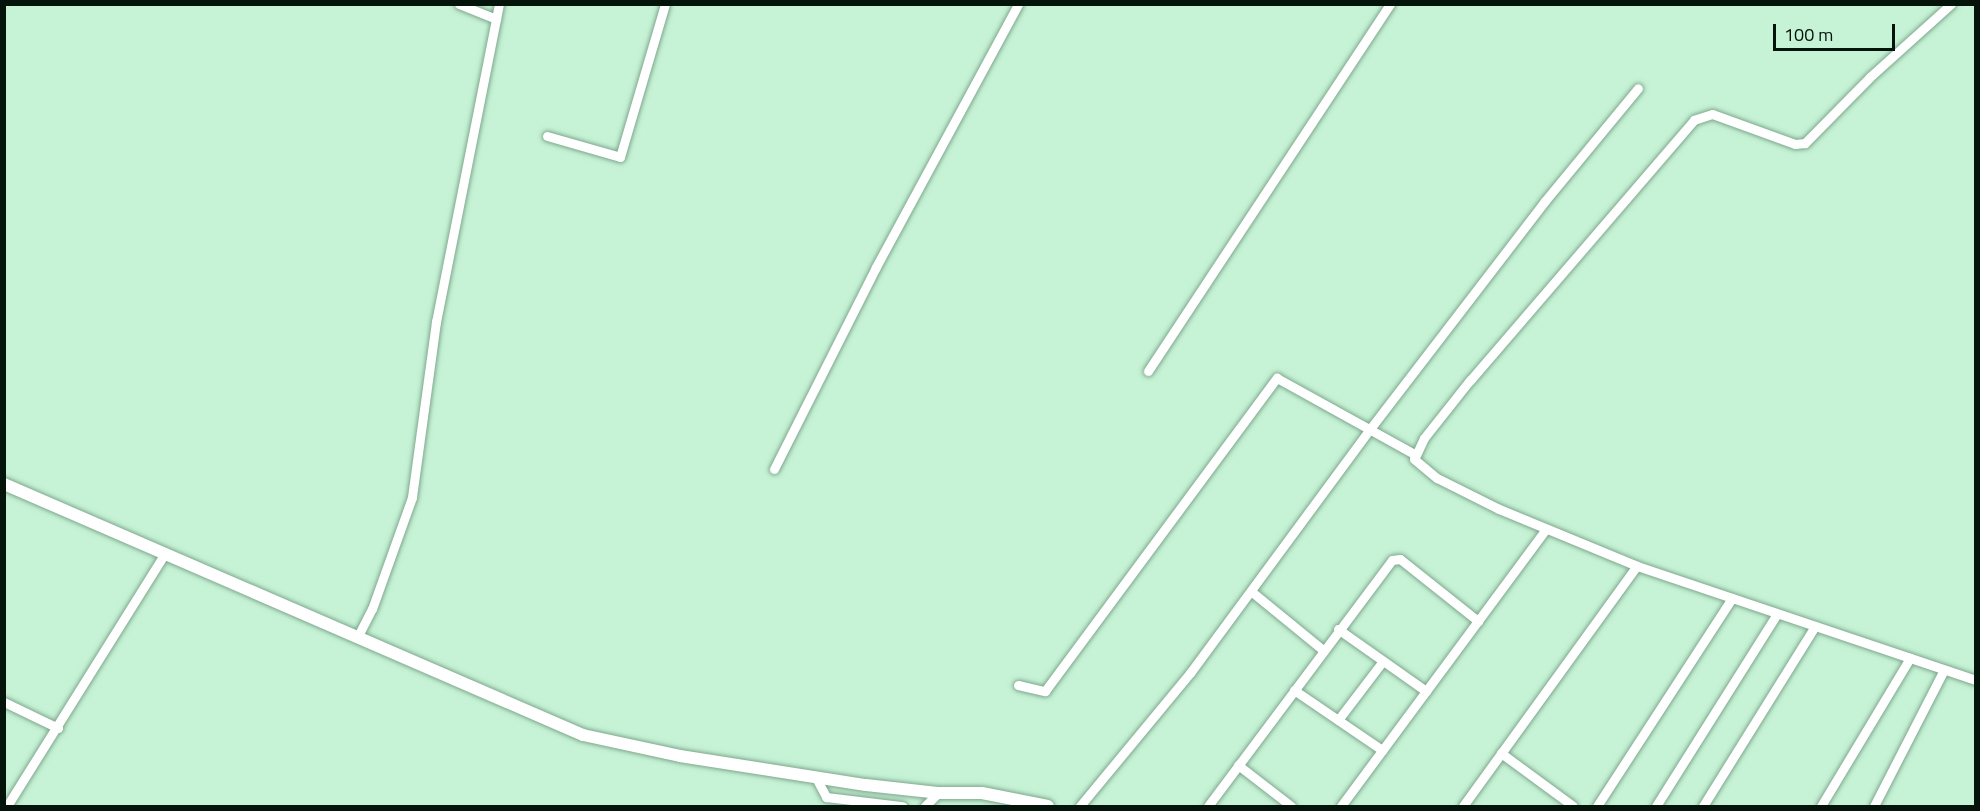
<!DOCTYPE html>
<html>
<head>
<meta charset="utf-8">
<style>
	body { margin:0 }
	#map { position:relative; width:1980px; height:811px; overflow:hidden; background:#c6f2d5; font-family:"Titillium Web",sans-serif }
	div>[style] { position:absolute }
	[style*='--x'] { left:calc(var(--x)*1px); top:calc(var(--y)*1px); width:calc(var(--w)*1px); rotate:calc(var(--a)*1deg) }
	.roads { filter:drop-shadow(0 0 2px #7fa88e) drop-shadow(0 0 2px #7fa88e) }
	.minor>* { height:9px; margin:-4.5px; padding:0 4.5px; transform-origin:4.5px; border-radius:4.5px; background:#fff }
	.tertiary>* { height:12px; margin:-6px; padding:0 6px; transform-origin:6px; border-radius:6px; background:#fff }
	span { translate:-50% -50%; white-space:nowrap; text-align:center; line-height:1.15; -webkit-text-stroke:4.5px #c6f2d5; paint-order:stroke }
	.frame { position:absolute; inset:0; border:6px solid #05140b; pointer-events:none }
	.scale { position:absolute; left:1773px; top:24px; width:122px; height:27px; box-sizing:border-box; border:3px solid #05140b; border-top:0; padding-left:8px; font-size:18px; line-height:21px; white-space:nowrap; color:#05140b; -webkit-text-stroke:4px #c6f2d5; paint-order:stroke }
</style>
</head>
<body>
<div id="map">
	<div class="roads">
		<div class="minor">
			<i style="--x:459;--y:4;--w:40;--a:22"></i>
			<i style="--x:1951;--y:4;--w:109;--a:138"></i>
			<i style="--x:1870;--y:77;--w:93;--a:134.6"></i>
			<i style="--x:1805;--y:143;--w:10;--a:174"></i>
			<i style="--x:1795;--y:144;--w:88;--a:-160.1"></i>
			<i style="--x:1712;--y:114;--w:19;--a:162"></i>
			<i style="--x:1694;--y:120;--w:343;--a:130.7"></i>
			<i style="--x:1470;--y:380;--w:74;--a:128.4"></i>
			<i style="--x:1424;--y:438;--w:23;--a:115"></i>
			<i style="--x:1414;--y:459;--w:30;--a:40"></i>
			<i style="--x:1437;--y:478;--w:69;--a:26.6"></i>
			<i style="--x:1499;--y:509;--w:149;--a:22.4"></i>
			<i style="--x:1637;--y:566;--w:358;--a:18.6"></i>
			<i style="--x:547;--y:136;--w:76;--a:16"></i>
			<i style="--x:620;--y:157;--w:159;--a:-73.6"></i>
			<i style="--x:1148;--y:371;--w:440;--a:-56.6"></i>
			<i style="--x:774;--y:469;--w:226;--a:-63.2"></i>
			<i style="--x:876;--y:267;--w:299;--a:-61.6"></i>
			<i style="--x:1252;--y:592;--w:92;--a:39.2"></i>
			<i style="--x:1338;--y:629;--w:108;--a:35.2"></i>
			<i style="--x:358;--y:636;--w:30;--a:-63"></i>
			<i style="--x:372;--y:609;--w:119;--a:-70.3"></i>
			<i style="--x:412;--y:497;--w:177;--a:-82.2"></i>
			<i style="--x:436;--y:322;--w:324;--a:-78.8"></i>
			<i style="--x:1018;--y:685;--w:28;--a:13"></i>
			<i style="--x:1045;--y:691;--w:390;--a:-53.5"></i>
			<i style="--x:1277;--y:378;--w:157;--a:29"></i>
			<i style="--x:1294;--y:690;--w:107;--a:34.3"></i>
			<i style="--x:4;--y:702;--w:60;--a:25.7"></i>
			<i style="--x:1338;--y:720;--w:74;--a:-52.7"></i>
			<i style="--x:1501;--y:753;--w:89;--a:36.4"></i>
			<i style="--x:1238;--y:765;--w:67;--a:37.7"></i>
			<i style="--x:815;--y:776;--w:24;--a:62"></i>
			<i style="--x:826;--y:797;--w:77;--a:6.8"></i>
			<i style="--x:7;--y:806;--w:295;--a:-58"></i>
			<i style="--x:925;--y:806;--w:18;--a:-45"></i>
			<i style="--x:1080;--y:806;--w:173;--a:-50.4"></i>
			<i style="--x:1190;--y:673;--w:303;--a:-53.6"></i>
			<i style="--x:1370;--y:429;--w:287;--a:-52.5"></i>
			<i style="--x:1545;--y:201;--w:146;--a:-50.5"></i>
			<i style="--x:1208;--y:806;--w:307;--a:-53.2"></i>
			<i style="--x:1392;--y:560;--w:8;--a:-7"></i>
			<i style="--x:1400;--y:559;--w:100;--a:38.5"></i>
			<i style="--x:1341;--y:806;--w:345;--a:-53.5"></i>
			<i style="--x:1463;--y:806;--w:296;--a:-54.1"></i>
			<i style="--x:1597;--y:806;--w:248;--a:-57"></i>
			<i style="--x:1656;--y:806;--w:227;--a:-57.8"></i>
			<i style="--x:1703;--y:806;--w:212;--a:-58.1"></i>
			<i style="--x:1821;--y:806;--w:173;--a:-59"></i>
			<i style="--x:1874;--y:806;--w:153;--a:-62.8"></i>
		</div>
		<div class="tertiary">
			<i style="--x:4;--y:484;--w:631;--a:23.44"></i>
			<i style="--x:583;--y:735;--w:99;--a:12.2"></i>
			<i style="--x:680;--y:756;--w:188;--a:8.9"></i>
			<i style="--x:866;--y:785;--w:72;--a:6.3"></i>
			<i style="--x:938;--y:793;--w:44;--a:0"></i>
			<i style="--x:982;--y:793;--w:67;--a:11.1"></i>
		</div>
	</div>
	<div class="frame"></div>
	<div class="scale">100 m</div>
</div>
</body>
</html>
